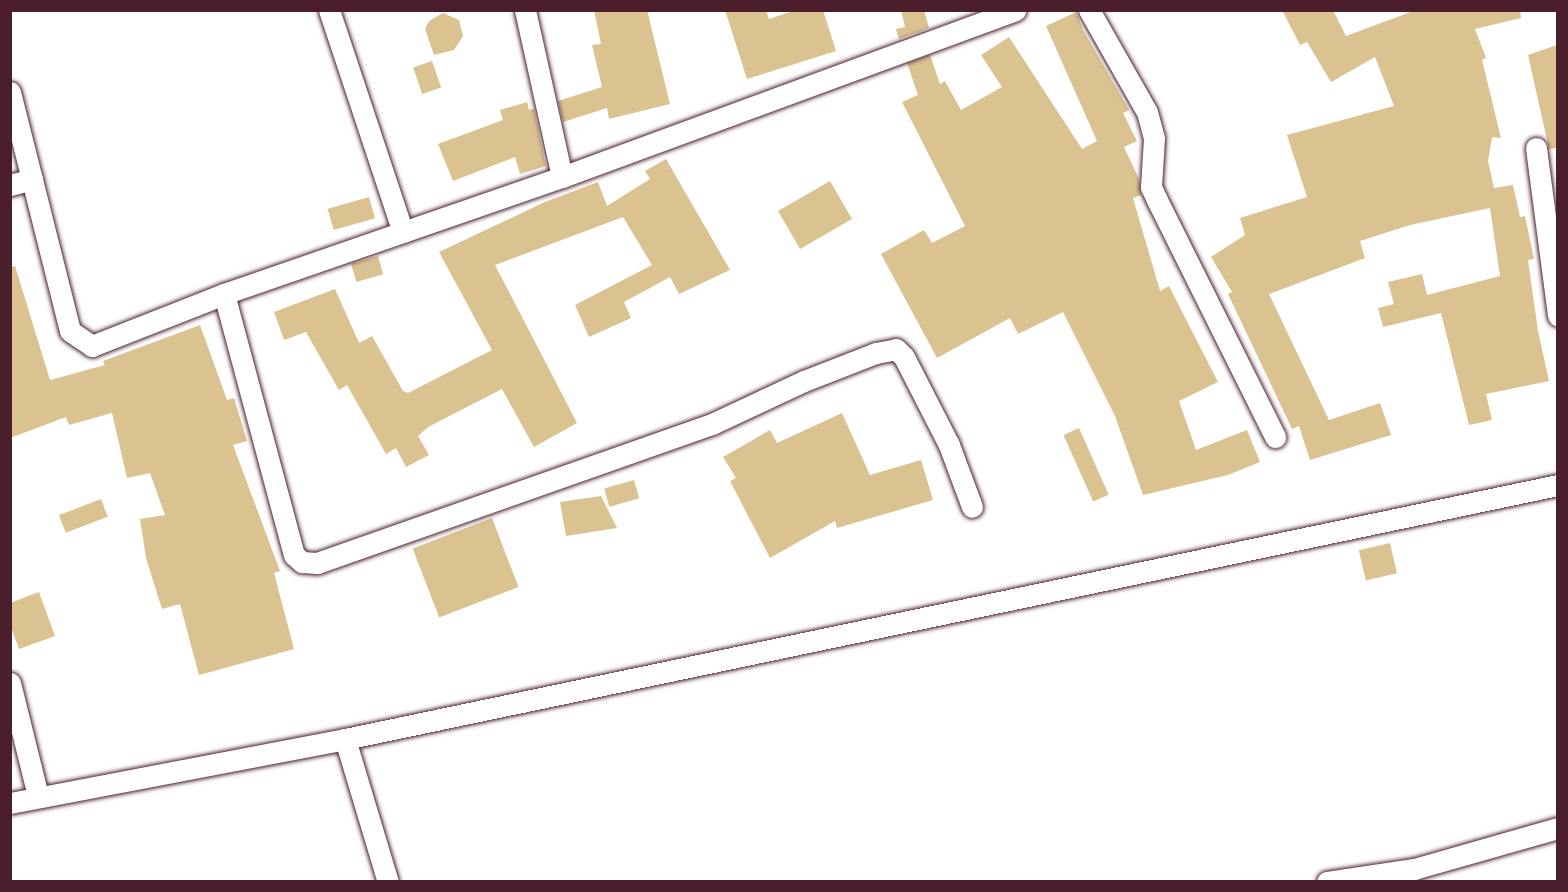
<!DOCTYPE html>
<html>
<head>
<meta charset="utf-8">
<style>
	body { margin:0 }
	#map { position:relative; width:1568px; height:892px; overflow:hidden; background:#fff; font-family:Mynerve,sans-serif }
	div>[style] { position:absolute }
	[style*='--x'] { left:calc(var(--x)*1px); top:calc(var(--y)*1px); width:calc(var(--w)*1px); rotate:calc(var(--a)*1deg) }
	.building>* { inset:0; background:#dac291; transform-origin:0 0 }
	.roads { filter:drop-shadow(0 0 2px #4a1f2b) drop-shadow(0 0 2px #4a1f2b) }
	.street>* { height:21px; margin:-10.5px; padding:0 10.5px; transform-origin:10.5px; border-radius:10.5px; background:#fff }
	span { translate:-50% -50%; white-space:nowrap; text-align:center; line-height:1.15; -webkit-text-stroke:4.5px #fff; paint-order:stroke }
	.frame { position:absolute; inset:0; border:12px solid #4a1f2b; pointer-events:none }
</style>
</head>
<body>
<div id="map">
	<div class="building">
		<i style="clip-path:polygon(594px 10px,647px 10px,670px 104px,609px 119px,607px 108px,563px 122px,558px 101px,602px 87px,592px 45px,601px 44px)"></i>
		<i style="clip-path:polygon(725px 10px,766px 10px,769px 19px,796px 10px,823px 10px,836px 51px,747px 79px)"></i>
		<i style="clip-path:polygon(901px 10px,924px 10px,929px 28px,899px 39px,896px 29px,905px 27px)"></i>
		<i style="clip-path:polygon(1282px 10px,1333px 10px,1346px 36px,1416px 10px,1520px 10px,1521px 18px,1475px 29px,1486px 58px,1482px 60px,1501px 138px,1492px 137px,1488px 161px,1494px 188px,1513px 185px,1520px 217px,1525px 216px,1534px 259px,1528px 260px,1538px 331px,1549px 381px,1486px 394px,1492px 420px,1469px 425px,1441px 313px,1383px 327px,1378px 308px,1394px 304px,1388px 282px,1422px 274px,1427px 295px,1500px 276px,1490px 208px,1410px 225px,1360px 241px,1365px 258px,1269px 294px,1329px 420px,1380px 403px,1391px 435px,1310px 460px,1299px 426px,1292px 429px,1228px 294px,1232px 292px,1211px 257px,1245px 235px,1240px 218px,1307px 197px,1287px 135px,1394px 106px,1375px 57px,1331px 82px,1307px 42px,1300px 45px)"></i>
		<i style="clip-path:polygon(1076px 12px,1083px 30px,1129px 110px,1123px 113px,1137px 141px,1124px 147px,1139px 179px,1141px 195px,1133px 198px,1160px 291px,1169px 286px,1218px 382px,1179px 401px,1196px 450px,1247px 430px,1260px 462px,1228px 475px,1143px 495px,1115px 416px,1063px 312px,1018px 334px,1010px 318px,937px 358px,881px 254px,924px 230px,932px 243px,965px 226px,902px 102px,918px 95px,907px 63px,930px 55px,940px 84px,945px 81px,961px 110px,1002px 87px,981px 55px,1009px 37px,1082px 149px,1097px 141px,1046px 26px)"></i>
		<i style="clip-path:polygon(443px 13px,459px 20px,463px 36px,454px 50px,434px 55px,425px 29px,429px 21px)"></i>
		<i style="clip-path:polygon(1557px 45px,1557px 148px,1549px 149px,1528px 55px)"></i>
		<i style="left:432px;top:61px;width:28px;height:20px;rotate:71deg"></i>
		<i style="clip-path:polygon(527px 102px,529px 110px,534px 109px,546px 166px,520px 174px,515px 157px,453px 181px,438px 144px,503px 120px,500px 110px)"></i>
		<i style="clip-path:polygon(666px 159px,730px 270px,679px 294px,670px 277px,624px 302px,631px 318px,589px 337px,575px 305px,652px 265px,623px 217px,495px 265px,577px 423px,534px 447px,502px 389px,428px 427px,418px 436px,429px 455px,406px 467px,396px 448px,386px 454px,347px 385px,339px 390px,306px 332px,284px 340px,274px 312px,335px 289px,359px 343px,372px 336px,403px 391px,408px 393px,492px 350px,439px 252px,545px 202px,598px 182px,607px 206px,650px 179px,645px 171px)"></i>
		<i style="left:830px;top:181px;width:44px;height:60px;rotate:60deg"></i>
		<i style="left:369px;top:197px;width:22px;height:43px;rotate:74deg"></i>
		<i style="left:378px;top:256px;width:19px;height:28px;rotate:74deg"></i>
		<i style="clip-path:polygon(15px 266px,50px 380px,105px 365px,103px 361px,200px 325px,227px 400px,234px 398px,247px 441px,233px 445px,280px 571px,274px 573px,294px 649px,199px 675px,180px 604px,162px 609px,146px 558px,140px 519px,165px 515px,150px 473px,127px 478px,112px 413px,69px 425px,66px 417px,10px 438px,10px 267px)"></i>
		<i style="clip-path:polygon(842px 413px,870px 475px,921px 460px,933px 500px,837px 528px,835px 521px,770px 558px,730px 481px,736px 478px,723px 457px,770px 430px,777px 443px)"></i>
		<i style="left:1079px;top:428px;width:73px;height:17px;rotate:66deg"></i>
		<i style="left:634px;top:480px;width:19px;height:31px;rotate:74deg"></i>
		<i style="clip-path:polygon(601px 496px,617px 528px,566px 536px,560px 502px)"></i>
		<i style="left:101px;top:499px;width:19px;height:45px;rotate:69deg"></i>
		<i style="left:492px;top:518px;width:74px;height:85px;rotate:69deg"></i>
		<i style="left:1390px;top:543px;width:31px;height:32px;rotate:77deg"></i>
		<i style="clip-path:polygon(39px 592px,55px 636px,19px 649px,10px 625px,10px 603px)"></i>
	</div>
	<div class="roads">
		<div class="street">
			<i style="--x:329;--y:10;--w:234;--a:71.6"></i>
			<i style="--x:525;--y:10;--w:171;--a:77.5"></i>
			<i style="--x:1089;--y:10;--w:117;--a:60.4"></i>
			<i style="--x:1147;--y:112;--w:27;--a:75"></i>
			<i style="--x:1154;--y:138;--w:49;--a:93.5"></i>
			<i style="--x:1151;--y:187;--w:14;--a:65"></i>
			<i style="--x:1157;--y:200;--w:265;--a:63.5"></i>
			<i style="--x:10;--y:92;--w:246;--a:75.9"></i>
			<i style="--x:70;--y:331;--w:27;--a:34"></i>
			<i style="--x:92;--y:346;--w:142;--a:-21.5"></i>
			<i style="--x:224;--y:294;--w:358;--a:-19.1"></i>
			<i style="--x:562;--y:177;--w:483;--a:-20.2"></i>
			<i style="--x:1536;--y:148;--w:169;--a:82.5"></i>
			<i style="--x:10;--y:185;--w:23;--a:-15"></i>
			<i style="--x:224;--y:294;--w:270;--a:75"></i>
			<i style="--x:294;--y:555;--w:11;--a:41"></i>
			<i style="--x:302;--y:562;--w:15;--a:4"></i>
			<i style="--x:317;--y:563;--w:419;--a:-19.4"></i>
			<i style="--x:712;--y:424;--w:102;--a:-25.1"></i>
			<i style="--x:804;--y:381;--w:77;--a:-21.3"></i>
			<i style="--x:876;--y:353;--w:20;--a:-11"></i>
			<i style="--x:896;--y:349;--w:11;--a:45"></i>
			<i style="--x:904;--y:357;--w:99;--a:62.9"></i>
			<i style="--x:949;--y:445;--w:66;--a:69.6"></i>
			<i style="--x:10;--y:683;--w:116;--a:76.1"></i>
			<i style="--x:345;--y:739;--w:149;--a:73.3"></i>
			<i style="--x:10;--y:803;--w:341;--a:-10.8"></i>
			<i style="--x:345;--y:739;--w:1239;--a:-11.83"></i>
			<i style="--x:1327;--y:882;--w:88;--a:-8.5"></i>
			<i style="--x:1414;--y:869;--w:150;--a:-15.9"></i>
		</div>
	</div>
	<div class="frame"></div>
</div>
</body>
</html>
